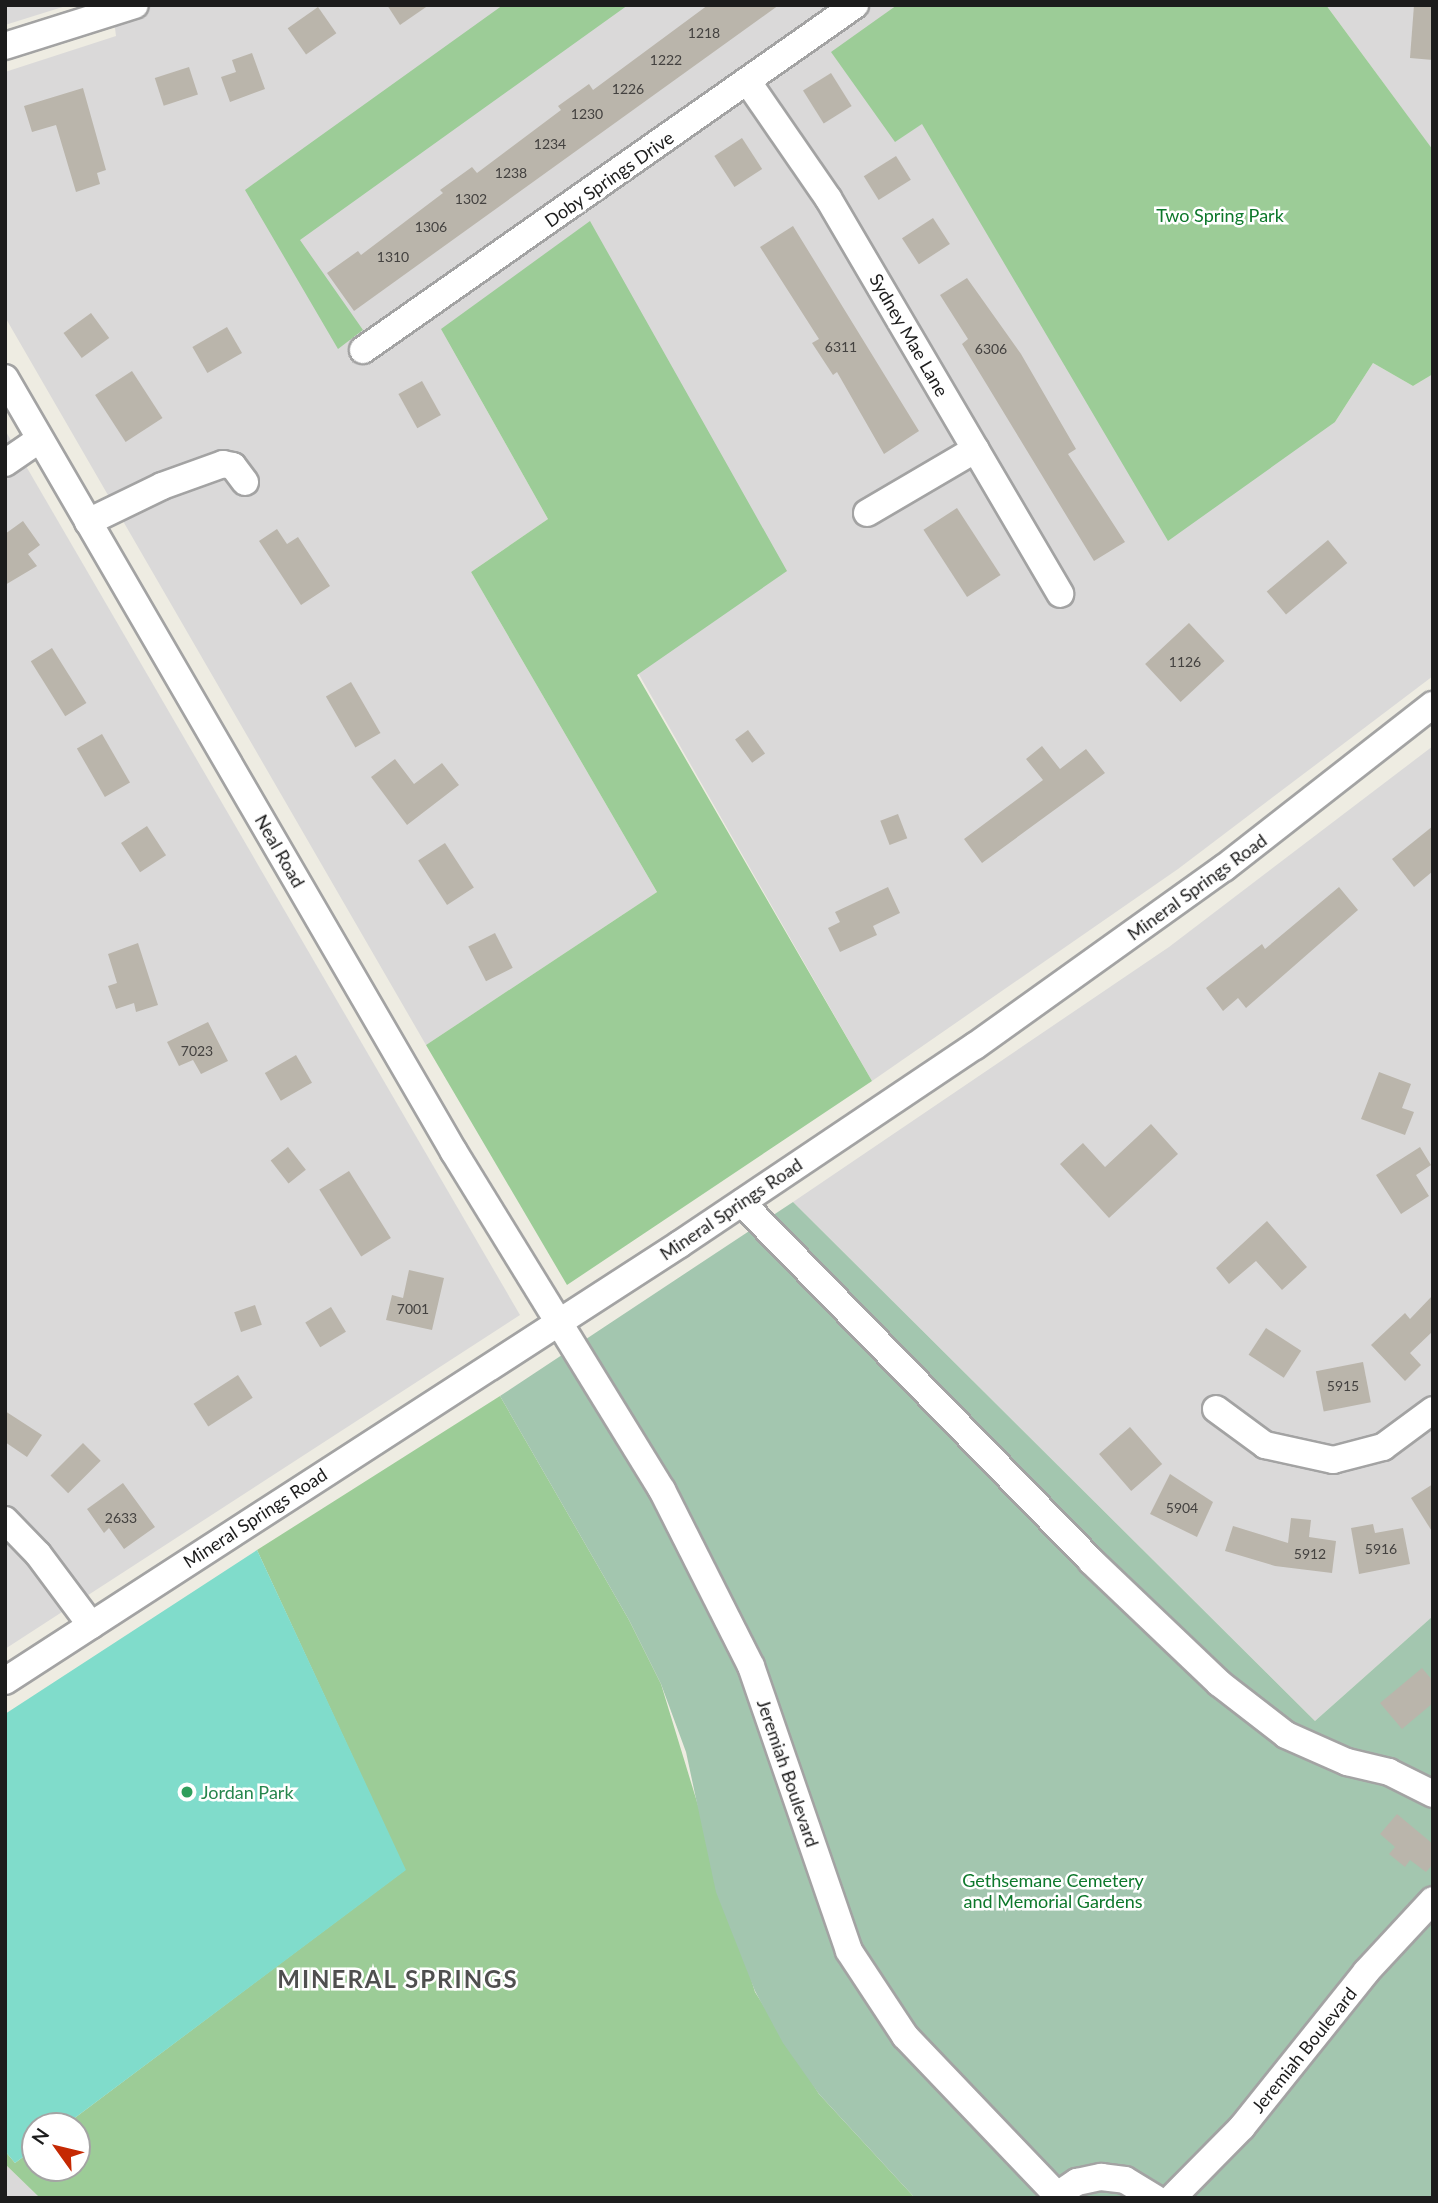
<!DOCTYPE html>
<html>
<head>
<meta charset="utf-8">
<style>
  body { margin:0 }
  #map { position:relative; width:1438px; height:2203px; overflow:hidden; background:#eeece2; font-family:Lato,sans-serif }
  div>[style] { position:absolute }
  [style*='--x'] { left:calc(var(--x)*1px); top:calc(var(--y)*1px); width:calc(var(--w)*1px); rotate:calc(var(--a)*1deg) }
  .residential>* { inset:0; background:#dad9d9 }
  .forest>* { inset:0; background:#9ccc97 }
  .cemetery>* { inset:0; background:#a3c6af }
  .pitch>* { inset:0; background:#80dccb }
  .building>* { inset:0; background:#bab5ab; transform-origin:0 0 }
  .roads { filter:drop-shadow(2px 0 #a3a3a3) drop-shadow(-2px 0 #a3a3a3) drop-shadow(0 2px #a3a3a3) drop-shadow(0 -2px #a3a3a3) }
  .minor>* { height:26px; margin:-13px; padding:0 13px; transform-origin:13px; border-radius:13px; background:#fff }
  .dots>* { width:19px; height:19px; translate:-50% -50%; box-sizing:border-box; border:4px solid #fff; border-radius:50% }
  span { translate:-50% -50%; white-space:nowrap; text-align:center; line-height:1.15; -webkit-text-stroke:5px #fff; paint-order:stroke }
  .number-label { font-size:14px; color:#444240 }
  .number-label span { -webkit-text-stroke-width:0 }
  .street-label { font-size:18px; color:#1c1c1c }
  .park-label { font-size:18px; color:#0d782b }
  .leisure-label { font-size:18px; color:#27864d }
  .left { translate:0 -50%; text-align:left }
  .district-label { font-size:24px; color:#4f4f4f; font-weight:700; letter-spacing:2px }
  .frame { position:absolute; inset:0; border:7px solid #1c1c1c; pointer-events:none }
  .north { position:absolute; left:21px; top:2112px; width:70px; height:70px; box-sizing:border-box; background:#fff; border:2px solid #a4a4a4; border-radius:50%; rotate:304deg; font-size:19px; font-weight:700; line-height:28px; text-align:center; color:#1c1c1c }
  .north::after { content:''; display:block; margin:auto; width:24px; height:32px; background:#c52903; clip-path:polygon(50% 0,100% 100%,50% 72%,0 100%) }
</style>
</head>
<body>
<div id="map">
  <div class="residential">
    <i style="clip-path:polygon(5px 5px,69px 5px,5px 25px)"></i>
    <i style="clip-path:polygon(112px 5px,897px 5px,882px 16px,1335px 422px,1373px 363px,1413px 386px,1433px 374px,1433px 676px,1178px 869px,872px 1081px,441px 329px,548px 519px,471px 572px,657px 892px,426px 1045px,5px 317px,5px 72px,116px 36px)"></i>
    <i style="clip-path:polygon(1326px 5px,1433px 5px,1433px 150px,1432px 149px)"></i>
    <i style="clip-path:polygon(5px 430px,520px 1315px,5px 1649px)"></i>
    <i style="clip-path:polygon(1433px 746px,1433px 1616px,1315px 1721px,793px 1202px,1169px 947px)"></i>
    <i style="clip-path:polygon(5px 2164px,40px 2198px,5px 2198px)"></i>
  </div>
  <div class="forest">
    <i style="clip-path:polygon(503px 5px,628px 5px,300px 240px,363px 330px,338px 349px,245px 190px)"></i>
    <i style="clip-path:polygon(897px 5px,1326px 5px,1433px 150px,1433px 374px,1413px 386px,1373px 363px,1335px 422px,1168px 541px,922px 124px,895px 142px,831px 52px)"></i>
    <i style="clip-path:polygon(590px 221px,787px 571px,637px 675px,872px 1081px,567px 1285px,426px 1045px,657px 892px,471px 572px,548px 519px,441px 329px)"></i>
    <i style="clip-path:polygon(500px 1396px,629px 1620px,661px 1684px,755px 1992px,819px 2094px,915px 2198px,40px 2198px,5px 2164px,5px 2151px,15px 2163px,35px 2148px,35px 2168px,77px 2168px,77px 2126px,64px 2126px,405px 1870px,257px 1550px)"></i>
  </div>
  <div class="cemetery">
    <i style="clip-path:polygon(793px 1202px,1315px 1721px,1433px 1616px,1433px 2198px,915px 2198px,819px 2094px,783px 2043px,755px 1991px,716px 1892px,686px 1752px,661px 1684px,629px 1620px,500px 1396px)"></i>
  </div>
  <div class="pitch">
    <i style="clip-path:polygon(257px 1550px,406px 1870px,64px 2126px,35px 2126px,35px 2148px,15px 2163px,5px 2151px,5px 1714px)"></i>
  </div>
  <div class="building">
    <i style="clip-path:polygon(387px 5px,429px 5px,400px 25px)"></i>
    <i style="clip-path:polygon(708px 5px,779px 5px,354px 311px,327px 273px,358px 251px,361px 255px,443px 193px,440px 190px,472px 167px,477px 173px,561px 110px,558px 106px,589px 84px,593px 90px)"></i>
    <i style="clip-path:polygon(1414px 5px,1433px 5px,1433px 60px,1410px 58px)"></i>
    <i style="left:318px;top:7px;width:32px;height:37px;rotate:55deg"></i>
    <i style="clip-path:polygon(252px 53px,265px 89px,230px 102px,221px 77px,236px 72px,232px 60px)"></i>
    <i style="left:189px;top:67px;width:29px;height:36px;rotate:72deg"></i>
    <i style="left:831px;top:73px;width:39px;height:33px;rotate:58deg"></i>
    <i style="clip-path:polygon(83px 88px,106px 170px,97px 173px,100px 184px,76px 192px,56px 125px,32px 132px,24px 106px)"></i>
    <i style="left:742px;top:138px;width:37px;height:33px;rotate:57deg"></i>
    <i style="left:896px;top:156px;width:28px;height:38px;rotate:58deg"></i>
    <i style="left:933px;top:218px;width:31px;height:37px;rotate:57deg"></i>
    <i style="clip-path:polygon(793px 226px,919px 431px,884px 454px,837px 372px,833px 375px,812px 343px,819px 339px,760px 247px)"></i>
    <i style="clip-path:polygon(967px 278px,1021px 354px,1076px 449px,1068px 454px,1125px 542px,1094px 561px,962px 344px,968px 339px,940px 295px)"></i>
    <i style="left:91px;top:313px;width:31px;height:34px;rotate:54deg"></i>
    <i style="left:227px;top:327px;width:30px;height:40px;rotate:60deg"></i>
    <i style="left:132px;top:371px;width:56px;height:44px;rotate:57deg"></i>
    <i style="left:422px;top:381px;width:39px;height:27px;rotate:61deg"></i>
    <i style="left:957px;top:508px;width:80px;height:40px;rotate:57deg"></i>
    <i style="clip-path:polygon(23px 521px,40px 545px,28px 554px,37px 566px,5px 585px,5px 534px)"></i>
    <i style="clip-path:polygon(277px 529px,287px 544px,298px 537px,330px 586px,301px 605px,259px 541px)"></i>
    <i style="left:1328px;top:540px;width:30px;height:80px;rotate:50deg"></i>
    <i style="left:1189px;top:623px;width:52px;height:60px;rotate:47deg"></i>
    <i style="left:52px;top:648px;width:65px;height:25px;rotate:58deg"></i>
    <i style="left:351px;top:682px;width:59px;height:29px;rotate:60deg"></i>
    <i style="left:748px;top:730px;width:29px;height:16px;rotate:54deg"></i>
    <i style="left:102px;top:734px;width:56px;height:29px;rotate:60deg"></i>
    <i style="clip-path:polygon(1042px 746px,1060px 769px,1086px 749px,1105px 773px,982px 863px,964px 839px,1043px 780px,1026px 759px)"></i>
    <i style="clip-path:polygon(395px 759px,414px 784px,442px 763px,459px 785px,407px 825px,371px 777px)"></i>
    <i style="left:898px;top:814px;width:26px;height:19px;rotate:69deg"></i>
    <i style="left:147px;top:826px;width:35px;height:31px;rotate:57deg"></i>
    <i style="clip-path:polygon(1433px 826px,1433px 871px,1414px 887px,1392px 859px)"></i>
    <i style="left:445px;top:843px;width:53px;height:32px;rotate:57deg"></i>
    <i style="clip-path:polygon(888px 887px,900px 913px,873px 926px,877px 935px,840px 952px,828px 928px,840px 922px,835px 912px)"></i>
    <i style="clip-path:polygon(1339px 887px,1358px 910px,1246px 1008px,1238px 998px,1223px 1011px,1206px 988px,1262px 944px,1265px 949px)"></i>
    <i style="left:495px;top:933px;width:39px;height:30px;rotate:63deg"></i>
    <i style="clip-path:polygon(138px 943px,158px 1005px,136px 1012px,134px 1003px,116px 1009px,108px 986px,117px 983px,108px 954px)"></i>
    <i style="clip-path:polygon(208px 1022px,228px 1061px,201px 1074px,193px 1060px,179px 1066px,167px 1042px)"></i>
    <i style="left:296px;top:1055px;width:32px;height:36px;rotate:60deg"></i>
    <i style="clip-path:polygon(1379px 1072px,1411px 1084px,1402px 1108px,1414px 1112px,1405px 1135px,1361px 1119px)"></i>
    <i style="clip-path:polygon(1151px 1124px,1178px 1154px,1109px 1218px,1060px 1164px,1083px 1143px,1105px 1167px)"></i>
    <i style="left:288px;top:1147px;width:29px;height:22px;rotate:52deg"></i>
    <i style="clip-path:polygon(1420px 1147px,1431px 1165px,1416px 1175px,1429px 1196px,1401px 1214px,1376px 1175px)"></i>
    <i style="left:349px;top:1171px;width:79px;height:35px;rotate:58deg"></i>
    <i style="clip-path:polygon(1267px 1221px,1307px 1267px,1282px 1290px,1256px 1261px,1229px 1284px,1216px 1268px)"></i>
    <i style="clip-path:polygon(409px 1270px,444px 1278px,432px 1330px,386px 1320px,392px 1295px,403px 1298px)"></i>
    <i style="clip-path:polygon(1433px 1295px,1433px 1331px,1410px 1353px,1421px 1365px,1405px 1381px,1371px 1345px,1405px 1313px,1410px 1319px)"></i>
    <i style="left:255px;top:1305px;width:21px;height:22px;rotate:71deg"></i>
    <i style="left:331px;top:1307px;width:29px;height:30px;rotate:59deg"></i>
    <i style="left:1266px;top:1328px;width:42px;height:32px;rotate:33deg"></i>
    <i style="left:1363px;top:1362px;width:41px;height:48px;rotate:79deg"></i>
    <i style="left:238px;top:1375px;width:27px;height:53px;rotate:57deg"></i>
    <i style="clip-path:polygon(5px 1411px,42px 1435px,27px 1457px,5px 1442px)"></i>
    <i style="left:1130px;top:1427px;width:49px;height:41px;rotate:49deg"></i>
    <i style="left:83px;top:1443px;width:25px;height:46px;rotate:45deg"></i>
    <i style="clip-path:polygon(1170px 1474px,1213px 1502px,1197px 1537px,1150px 1514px)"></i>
    <i style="clip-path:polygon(123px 1483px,155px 1527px,124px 1549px,109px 1528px,104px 1533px,87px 1509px)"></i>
    <i style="clip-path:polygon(1433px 1484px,1433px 1533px,1411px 1498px)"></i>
    <i style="clip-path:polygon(1291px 1518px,1311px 1520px,1309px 1537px,1336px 1541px,1332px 1573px,1275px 1566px,1225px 1551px,1233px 1526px,1288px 1543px)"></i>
    <i style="clip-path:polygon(1373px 1524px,1375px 1533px,1403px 1528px,1410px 1564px,1359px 1574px,1351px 1528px)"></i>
    <i style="clip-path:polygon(1422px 1668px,1433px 1681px,1433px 1703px,1402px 1729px,1380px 1703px)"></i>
    <i style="clip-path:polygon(1397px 1814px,1433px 1844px,1433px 1864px,1426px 1872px,1410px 1860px,1405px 1867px,1389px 1854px,1395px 1847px,1380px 1834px)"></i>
  </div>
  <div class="roads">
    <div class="minor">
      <i style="--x:5;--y:46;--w:136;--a:-17.5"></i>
      <i style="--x:748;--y:82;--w:141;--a:55.4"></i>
      <i style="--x:828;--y:198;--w:459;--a:59.6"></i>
      <i style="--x:363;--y:350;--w:601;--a:-35.04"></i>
      <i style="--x:5;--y:378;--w:895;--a:59.88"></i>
      <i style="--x:454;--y:1152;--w:397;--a:58.4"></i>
      <i style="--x:662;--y:1490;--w:197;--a:63.2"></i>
      <i style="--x:751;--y:1666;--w:301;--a:71"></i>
      <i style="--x:849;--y:1951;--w:102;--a:56.6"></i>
      <i style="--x:905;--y:2036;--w:219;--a:46.3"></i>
      <i style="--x:5;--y:463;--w:42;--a:-34.4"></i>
      <i style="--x:867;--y:513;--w:126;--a:-30.4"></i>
      <i style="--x:88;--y:522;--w:82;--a:-25.9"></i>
      <i style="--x:162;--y:486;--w:65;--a:-19.8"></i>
      <i style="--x:223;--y:464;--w:10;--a:11"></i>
      <i style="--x:233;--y:466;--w:20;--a:53"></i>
      <i style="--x:742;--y:1203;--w:500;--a:45.7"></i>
      <i style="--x:1091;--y:1561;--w:177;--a:43.6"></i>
      <i style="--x:1219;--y:1683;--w:85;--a:37.8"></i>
      <i style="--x:1286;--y:1735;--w:67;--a:23.9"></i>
      <i style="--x:1347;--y:1762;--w:43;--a:13.4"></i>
      <i style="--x:1389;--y:1772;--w:49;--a:26.6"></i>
      <i style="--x:1216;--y:1409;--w:61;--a:36.3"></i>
      <i style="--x:1265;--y:1445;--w:70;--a:12.4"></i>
      <i style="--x:1333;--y:1460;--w:52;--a:-14.6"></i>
      <i style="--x:1383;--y:1447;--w:62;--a:-36.5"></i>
      <i style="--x:5;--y:1520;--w:47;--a:45.9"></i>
      <i style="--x:38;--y:1554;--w:89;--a:53.3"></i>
      <i style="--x:5;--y:1681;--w:804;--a:-32.92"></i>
      <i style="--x:680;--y:1244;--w:355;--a:-33.9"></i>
      <i style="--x:975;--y:1046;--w:306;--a:-35.6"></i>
      <i style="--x:1224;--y:868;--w:265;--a:-38"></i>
      <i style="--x:1053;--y:2198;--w:29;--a:-34"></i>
      <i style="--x:1077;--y:2182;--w:25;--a:-12"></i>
      <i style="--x:1101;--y:2177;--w:24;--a:7"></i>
      <i style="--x:1125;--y:2180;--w:35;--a:31"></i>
      <i style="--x:1172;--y:2198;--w:100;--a:-45.4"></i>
      <i style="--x:1242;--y:2127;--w:198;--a:-51.3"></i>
      <i style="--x:1366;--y:1972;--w:98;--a:-47.1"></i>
    </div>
  </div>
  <div class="dots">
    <i style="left:187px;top:1792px;background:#2e9e5b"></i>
  </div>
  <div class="number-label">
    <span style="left:704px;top:33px">1218</span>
    <span style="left:666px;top:60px">1222</span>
    <span style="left:628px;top:89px">1226</span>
    <span style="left:587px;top:114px">1230</span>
    <span style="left:550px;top:144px">1234</span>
    <span style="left:511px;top:173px">1238</span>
    <span style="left:471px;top:199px">1302</span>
    <span style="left:431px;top:227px">1306</span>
    <span style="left:393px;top:257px">1310</span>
    <span style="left:841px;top:347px">6311</span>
    <span style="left:991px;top:349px">6306</span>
    <span style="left:1185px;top:662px">1126</span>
    <span style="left:197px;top:1051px">7023</span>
    <span style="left:413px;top:1309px">7001</span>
    <span style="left:1343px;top:1386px">5915</span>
    <span style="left:1182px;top:1508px">5904</span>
    <span style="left:121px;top:1518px">2633</span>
    <span style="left:1381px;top:1549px">5916</span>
    <span style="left:1310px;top:1554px">5912</span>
  </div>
  <div class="street-label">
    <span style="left:609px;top:179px;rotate:-35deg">Doby Springs Drive</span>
    <span style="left:909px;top:335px;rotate:60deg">Sydney Mae Lane</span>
    <span style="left:280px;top:851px;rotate:60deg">Neal Road</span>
    <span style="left:1197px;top:887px;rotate:-36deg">Mineral Springs Road</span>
    <span style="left:731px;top:1209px;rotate:-34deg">Mineral Springs Road</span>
    <span style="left:255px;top:1518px;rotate:-33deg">Mineral Springs Road</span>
    <span style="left:788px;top:1773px;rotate:71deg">Jeremiah Boulevard</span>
    <span style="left:1304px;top:2050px;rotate:-51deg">Jeremiah Boulevard</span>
  </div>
  <div class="park-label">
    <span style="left:1220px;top:215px">Two Spring Park</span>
    <span style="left:1053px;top:1891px">Gethsemane Cemetery<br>and Memorial Gardens</span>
  </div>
  <div class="leisure-label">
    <span class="left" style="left:201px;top:1792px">Jordan Park</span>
  </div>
  <div class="district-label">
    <span style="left:398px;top:1979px">MINERAL SPRINGS</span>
  </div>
  <div class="frame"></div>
  <div class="north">N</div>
</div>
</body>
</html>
